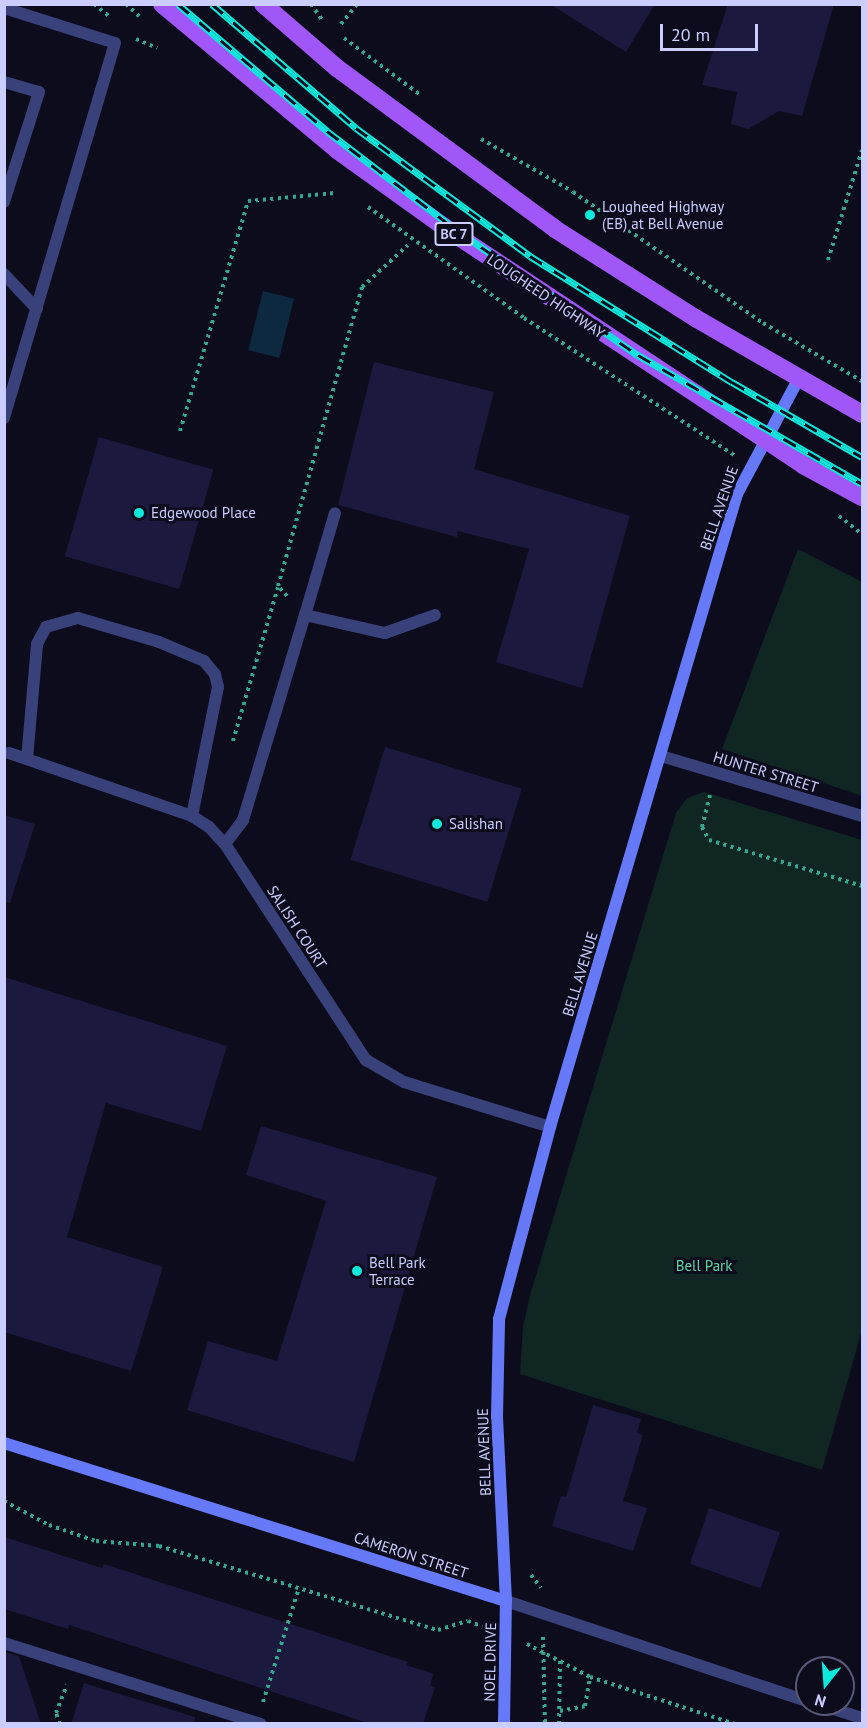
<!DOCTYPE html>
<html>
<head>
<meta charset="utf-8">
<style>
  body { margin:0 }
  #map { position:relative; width:867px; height:1728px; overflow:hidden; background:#0c0c1d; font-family:"PT Sans",sans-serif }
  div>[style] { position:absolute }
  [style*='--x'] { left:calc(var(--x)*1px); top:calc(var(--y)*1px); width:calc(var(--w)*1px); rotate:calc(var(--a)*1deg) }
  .green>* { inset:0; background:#102622 }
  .water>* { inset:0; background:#0d2940; transform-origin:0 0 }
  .building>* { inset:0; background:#1b193d; transform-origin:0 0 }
  .path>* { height:4px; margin-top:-2px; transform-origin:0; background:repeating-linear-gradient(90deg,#32a98e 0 3px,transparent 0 7.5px) }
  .lane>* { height:12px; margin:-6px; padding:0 6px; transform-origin:6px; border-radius:6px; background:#39417a }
  .street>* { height:12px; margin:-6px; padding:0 6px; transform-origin:6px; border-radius:6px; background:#39417a }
  .secondary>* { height:12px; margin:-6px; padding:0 6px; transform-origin:6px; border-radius:6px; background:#667af9 }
  .primary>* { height:18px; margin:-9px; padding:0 9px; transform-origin:9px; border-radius:9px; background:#a156f8 }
  .rail>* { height:7px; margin-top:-3.5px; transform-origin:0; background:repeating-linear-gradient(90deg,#0c0c1d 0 14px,#0ae9db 0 28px); box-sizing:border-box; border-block:2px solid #0ae9db }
  .dots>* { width:16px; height:16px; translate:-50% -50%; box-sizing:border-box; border:3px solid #0c0c1d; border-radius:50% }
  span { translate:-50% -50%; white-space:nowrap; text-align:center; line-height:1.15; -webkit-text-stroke:6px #0c0c1d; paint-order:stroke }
  .shield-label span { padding:2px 4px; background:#0c0c1d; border:2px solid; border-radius:4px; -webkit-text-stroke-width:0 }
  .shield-label { font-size:14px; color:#cacdfd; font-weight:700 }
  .poi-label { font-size:15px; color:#cacdfd }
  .left { translate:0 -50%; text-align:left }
  .street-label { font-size:15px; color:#cacdfd }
  .park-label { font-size:15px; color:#5bd9a4 }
  .frame { position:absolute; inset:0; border:6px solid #cacdfd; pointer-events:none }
  .north { position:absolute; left:795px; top:1656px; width:60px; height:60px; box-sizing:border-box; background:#0c0c1d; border:2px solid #585977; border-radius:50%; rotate:197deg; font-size:16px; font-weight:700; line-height:24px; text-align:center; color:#cacdfd }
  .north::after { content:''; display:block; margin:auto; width:21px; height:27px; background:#0ae9db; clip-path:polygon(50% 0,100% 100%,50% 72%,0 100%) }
  .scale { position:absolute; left:660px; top:24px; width:98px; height:27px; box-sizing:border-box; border:3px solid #cacdfd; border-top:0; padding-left:8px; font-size:18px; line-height:21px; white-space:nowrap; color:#cacdfd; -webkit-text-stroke:4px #0c0c1d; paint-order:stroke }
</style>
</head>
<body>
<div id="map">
  <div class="green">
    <i style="clip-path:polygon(798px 549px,862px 582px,862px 796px,722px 749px)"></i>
    <i style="clip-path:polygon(704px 792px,862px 840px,862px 1330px,822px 1470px,520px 1374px,523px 1327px,530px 1295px,676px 813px,687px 798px)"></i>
  </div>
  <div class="water">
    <i style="left:263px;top:291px;width:32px;height:61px;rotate:14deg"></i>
  </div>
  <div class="building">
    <i style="clip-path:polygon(550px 4px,655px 4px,626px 52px)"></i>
    <i style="clip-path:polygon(728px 4px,834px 4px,802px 116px,779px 111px,748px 129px,731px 124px,737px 92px,702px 85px)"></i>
    <i style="clip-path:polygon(374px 362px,494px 392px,474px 469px,630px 516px,582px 688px,496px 662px,529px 549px,458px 531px,457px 537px,338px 505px)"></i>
    <i style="left:99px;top:437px;width:119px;height:124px;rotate:16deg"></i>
    <i style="left:385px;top:747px;width:143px;height:118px;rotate:17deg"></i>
    <i style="clip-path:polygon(4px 815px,35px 824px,10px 903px,4px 902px)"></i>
    <i style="clip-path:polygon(4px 977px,227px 1046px,201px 1131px,106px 1103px,67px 1237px,163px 1267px,131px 1371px,4px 1332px)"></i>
    <i style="clip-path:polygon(261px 1126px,437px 1177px,354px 1462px,187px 1410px,208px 1341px,277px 1361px,326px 1201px,246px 1175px)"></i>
    <i style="clip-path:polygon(593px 1405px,641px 1419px,637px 1433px,643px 1435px,623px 1501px,647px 1508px,633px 1551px,552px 1526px,561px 1496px,566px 1497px)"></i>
    <i style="left:709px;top:1508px;width:75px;height:59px;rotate:19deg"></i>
    <i style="clip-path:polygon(4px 1537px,102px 1568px,104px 1564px,408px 1662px,407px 1665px,433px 1674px,430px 1686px,435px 1687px,423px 1724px,371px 1724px,69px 1625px,68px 1629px,4px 1609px)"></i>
    <i style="clip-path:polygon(4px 1652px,19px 1656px,41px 1724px,4px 1724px)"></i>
    <i style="clip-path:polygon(84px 1683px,195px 1717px,194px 1724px,71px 1724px)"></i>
  </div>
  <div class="path">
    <i style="--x:94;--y:4;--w:21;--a:39"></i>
    <i style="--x:126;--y:4;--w:18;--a:43"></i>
    <i style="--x:311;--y:4;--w:19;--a:55"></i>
    <i style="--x:341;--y:24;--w:26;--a:-51"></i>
    <i style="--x:344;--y:38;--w:94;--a:36.7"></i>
    <i style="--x:136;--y:39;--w:23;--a:23"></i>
    <i style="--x:481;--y:139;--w:106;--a:29.9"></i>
    <i style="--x:573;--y:192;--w:231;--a:34.6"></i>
    <i style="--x:763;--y:323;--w:115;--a:30.4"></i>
    <i style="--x:368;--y:207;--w:191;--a:35.4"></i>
    <i style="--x:524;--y:318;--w:251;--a:33.1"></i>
    <i style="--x:828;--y:260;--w:115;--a:-72.8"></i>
    <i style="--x:180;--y:431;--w:240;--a:-73.5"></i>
    <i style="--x:248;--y:201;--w:87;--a:-5.3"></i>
    <i style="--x:839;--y:516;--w:29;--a:38"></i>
    <i style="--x:287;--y:596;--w:13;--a:-132"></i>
    <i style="--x:278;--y:586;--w:311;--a:-74.3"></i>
    <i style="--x:362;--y:287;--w:62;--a:-42.4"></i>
    <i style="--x:233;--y:741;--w:160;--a:-73.7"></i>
    <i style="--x:710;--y:795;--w:33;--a:104"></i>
    <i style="--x:702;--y:827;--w:15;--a:62"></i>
    <i style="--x:709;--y:840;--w:160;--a:16.7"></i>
    <i style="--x:4;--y:1501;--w:51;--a:28.1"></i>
    <i style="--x:49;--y:1525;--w:50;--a:18.8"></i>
    <i style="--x:96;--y:1541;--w:63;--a:4.5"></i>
    <i style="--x:159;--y:1546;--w:291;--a:16.8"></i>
    <i style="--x:438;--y:1630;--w:31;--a:-17"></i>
    <i style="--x:468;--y:1621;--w:17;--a:21"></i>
    <i style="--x:531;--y:1575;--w:16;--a:52"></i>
    <i style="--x:543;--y:1637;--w:87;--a:88.7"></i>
    <i style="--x:527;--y:1644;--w:71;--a:27.6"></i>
    <i style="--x:590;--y:1677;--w:152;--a:18"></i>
    <i style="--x:263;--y:1702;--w:120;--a:-72.5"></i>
    <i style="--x:560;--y:1711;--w:25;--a:-11"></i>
    <i style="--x:585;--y:1706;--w:29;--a:-80"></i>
    <i style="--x:60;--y:1724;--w:12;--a:-110"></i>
    <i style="--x:56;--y:1713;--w:30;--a:-69"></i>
    <i style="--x:559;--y:1724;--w:64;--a:-89.1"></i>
  </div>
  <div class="lane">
    <i style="--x:4;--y:8;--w:116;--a:17.5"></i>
    <i style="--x:115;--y:43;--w:391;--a:106.5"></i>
    <i style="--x:4;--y:82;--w:36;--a:16"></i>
    <i style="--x:39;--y:92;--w:115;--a:107.7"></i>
    <i style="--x:4;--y:274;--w:48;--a:46.7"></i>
    <i style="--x:305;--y:615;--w:106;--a:-73.6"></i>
    <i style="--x:27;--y:759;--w:115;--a:-85"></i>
    <i style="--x:37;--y:644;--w:19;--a:-62"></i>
    <i style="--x:46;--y:627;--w:33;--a:-16"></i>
    <i style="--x:78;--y:618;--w:84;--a:16.5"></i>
    <i style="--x:159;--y:642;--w:49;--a:22.9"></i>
    <i style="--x:204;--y:661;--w:17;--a:50"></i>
    <i style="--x:215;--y:674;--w:13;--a:77"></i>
    <i style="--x:218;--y:687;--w:132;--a:101.4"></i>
    <i style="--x:225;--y:844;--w:30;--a:-53"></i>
    <i style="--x:243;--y:820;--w:214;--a:-73.2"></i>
    <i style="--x:305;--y:615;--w:82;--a:12.7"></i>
    <i style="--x:385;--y:633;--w:53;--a:-19.8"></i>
    <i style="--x:4;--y:1643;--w:269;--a:17.5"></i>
  </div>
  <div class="street">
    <i style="--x:9;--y:753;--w:194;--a:19"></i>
    <i style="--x:192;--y:816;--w:20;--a:33"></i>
    <i style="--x:209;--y:827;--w:23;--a:47"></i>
    <i style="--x:225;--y:844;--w:258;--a:56.9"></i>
    <i style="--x:366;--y:1060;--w:44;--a:30.1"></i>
    <i style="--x:404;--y:1082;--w:153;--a:17.1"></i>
    <i style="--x:661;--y:756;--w:210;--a:16.6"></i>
    <i style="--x:506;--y:1601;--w:317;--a:18.4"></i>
    <i style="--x:818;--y:1704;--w:46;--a:17.7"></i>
  </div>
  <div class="secondary">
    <i style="--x:4;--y:1443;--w:526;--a:17.47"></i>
    <i style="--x:504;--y:1724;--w:123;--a:-89.1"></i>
    <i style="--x:506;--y:1601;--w:184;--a:-92.8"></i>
    <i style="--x:497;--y:1417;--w:98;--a:-88.8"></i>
    <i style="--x:499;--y:1319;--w:199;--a:-75.1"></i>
    <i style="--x:550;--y:1127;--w:660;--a:-73.54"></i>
    <i style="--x:737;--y:494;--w:132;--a:-61.9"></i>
  </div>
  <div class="primary">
    <i style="--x:162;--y:4;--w:228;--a:39.8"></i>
    <i style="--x:337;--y:150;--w:132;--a:35.7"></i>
    <i style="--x:444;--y:227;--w:431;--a:33.5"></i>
    <i style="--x:803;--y:465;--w:67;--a:28.5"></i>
    <i style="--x:263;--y:4;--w:98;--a:40.9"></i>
    <i style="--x:337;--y:68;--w:271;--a:36.4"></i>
    <i style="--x:555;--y:229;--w:168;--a:32.4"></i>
    <i style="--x:697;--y:319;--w:190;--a:29.9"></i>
  </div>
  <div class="rail">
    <i style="--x:178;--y:4;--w:196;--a:40.4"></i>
    <i style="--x:327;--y:131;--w:165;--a:37.4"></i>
    <i style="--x:458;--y:231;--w:219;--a:34.6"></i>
    <i style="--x:638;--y:355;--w:258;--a:29.9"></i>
    <i style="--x:212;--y:4;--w:190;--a:40.7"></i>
    <i style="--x:356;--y:128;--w:216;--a:36.3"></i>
    <i style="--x:530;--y:256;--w:238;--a:32"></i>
    <i style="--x:732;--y:382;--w:150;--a:30"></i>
  </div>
  <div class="dots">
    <i style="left:590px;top:215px;background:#0ae9db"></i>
    <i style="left:139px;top:513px;background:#0ae9db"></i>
    <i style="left:437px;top:824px;background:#0ae9db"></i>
    <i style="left:357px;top:1271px;background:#0ae9db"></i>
  </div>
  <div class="shield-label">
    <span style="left:454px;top:234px">BC 7</span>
  </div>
  <div class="poi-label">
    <span class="left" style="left:602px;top:215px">Lougheed Highway<br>(EB) at Bell Avenue</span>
    <span class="left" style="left:151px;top:513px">Edgewood Place</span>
    <span class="left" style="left:449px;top:824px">Salishan</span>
    <span class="left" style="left:369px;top:1271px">Bell Park<br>Terrace</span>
  </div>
  <div class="street-label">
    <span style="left:546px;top:296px;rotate:34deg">LOUGHEED HIGHWAY</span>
    <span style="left:719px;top:508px;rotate:-71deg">BELL AVENUE</span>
    <span style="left:766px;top:772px;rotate:17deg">HUNTER STREET</span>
    <span style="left:297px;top:927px;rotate:57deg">SALISH COURT</span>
    <span style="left:580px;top:974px;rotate:-73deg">BELL AVENUE</span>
    <span style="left:484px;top:1452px;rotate:-92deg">BELL AVENUE</span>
    <span style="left:411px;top:1555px;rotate:18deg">CAMERON STREET</span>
    <span style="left:490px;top:1662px;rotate:-89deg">NOEL DRIVE</span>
  </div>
  <div class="park-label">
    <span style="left:704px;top:1266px">Bell Park</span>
  </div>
  <div class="frame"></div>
  <div class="north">N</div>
  <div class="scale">20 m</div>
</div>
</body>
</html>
